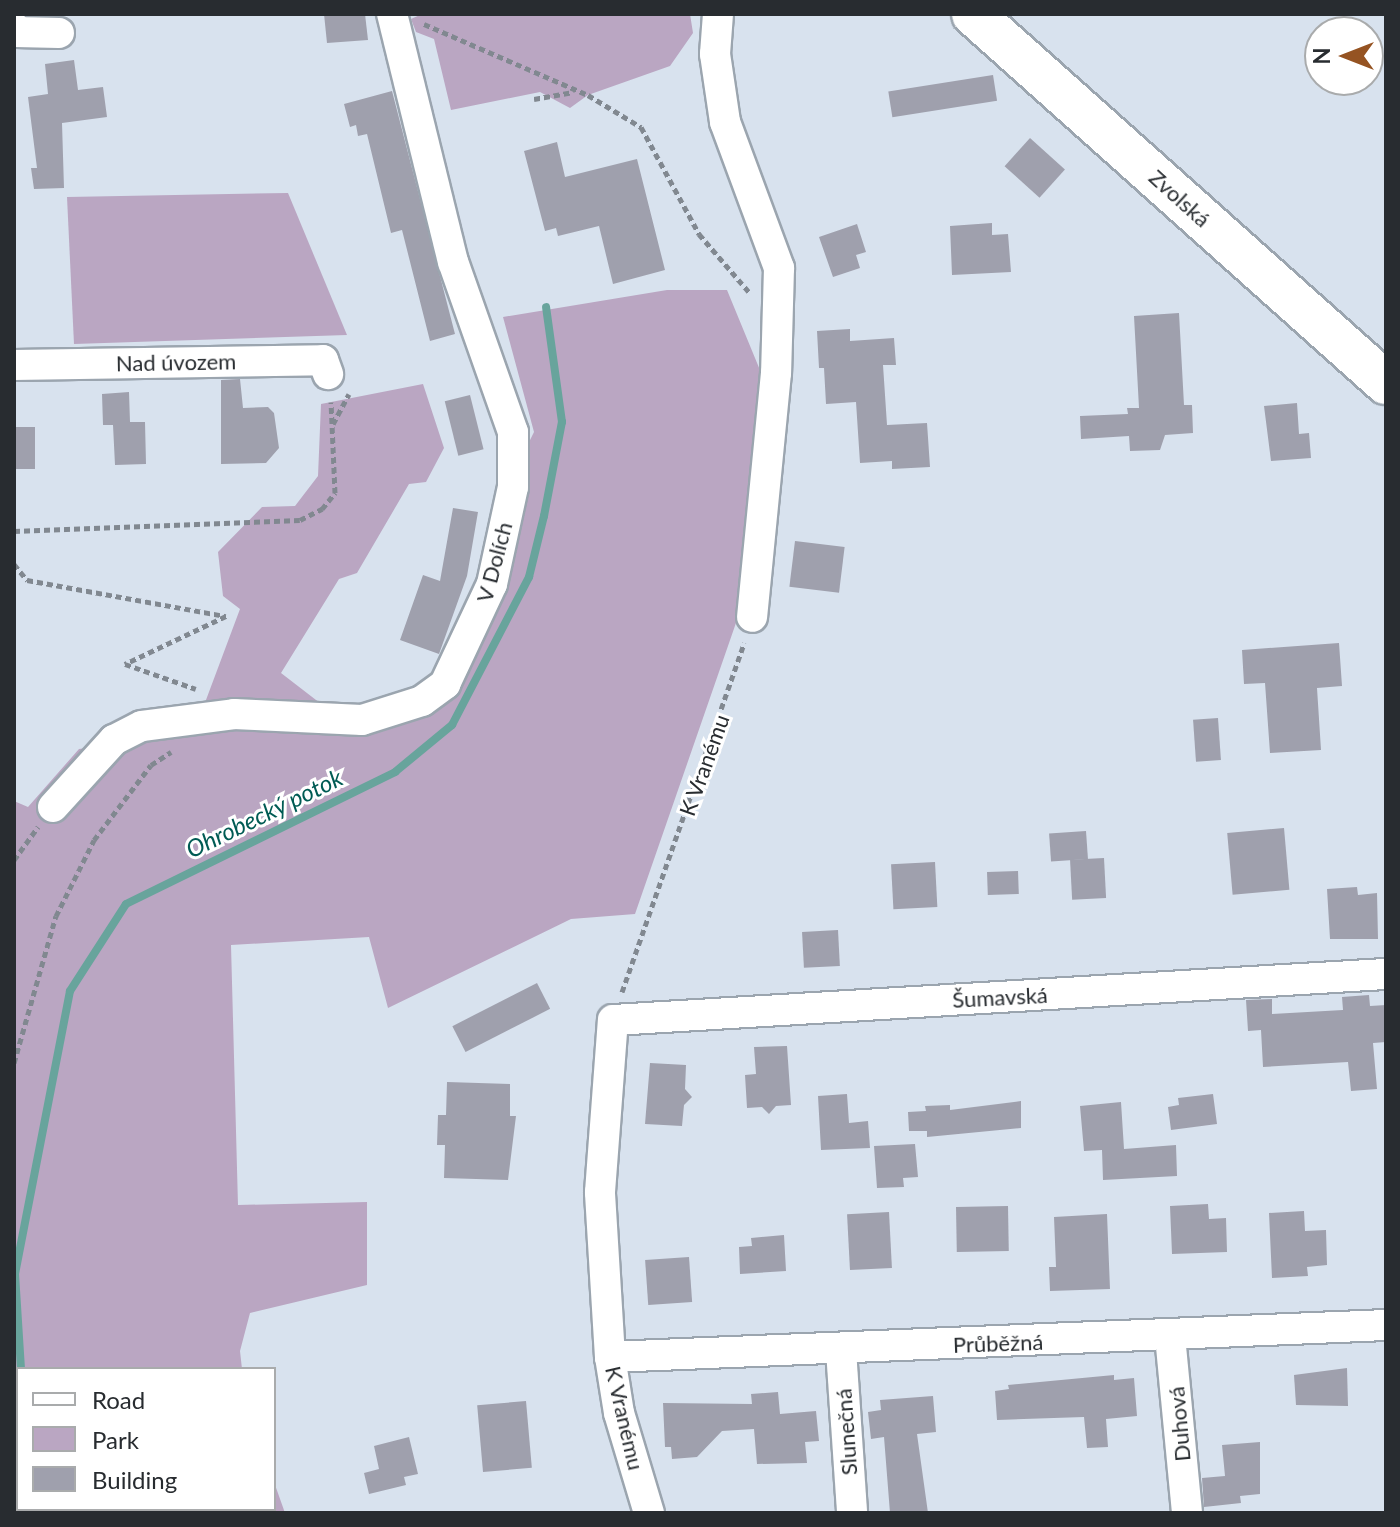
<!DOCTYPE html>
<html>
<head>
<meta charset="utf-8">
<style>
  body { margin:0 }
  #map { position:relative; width:1400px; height:1527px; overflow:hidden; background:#d8e2ee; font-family:Lato,sans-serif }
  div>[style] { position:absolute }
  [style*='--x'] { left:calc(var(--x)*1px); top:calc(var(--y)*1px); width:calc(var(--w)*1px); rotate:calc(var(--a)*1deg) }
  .green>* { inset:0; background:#baa6c2 }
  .stream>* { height:8px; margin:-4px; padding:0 4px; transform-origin:4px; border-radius:4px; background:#68a49c }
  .building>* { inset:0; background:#9fa0ad; transform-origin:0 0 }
  .path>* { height:5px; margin-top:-2.5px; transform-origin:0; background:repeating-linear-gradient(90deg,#818890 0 6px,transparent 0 10px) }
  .roads { filter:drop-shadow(2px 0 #9ba5af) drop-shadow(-2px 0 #9ba5af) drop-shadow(0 2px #9ba5af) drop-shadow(0 -2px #9ba5af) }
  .street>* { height:30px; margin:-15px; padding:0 15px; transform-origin:15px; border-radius:15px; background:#fff }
  .secondary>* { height:42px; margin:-21px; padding:0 21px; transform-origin:21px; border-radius:21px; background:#fff }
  span { translate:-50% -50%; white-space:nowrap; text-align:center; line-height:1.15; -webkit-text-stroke:6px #fff; paint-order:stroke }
  .street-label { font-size:22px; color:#282c30 }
  .water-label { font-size:24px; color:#005b54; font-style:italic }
  .frame { position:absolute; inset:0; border:16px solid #282c30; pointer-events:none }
  .legend { position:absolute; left:16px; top:1367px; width:260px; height:144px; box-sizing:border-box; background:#fff; border:2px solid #a9abac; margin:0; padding:10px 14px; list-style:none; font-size:24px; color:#282c30 }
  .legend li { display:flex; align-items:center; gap:16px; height:40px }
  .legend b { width:40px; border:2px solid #a9abac }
  .north { position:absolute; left:1304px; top:16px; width:80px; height:80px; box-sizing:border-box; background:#fff; border:2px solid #a9abac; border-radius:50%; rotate:270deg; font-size:22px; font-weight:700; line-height:32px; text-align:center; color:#282c30 }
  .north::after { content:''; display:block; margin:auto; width:28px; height:36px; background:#955322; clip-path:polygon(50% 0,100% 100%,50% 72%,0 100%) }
</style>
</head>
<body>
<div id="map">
  <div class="green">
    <i style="clip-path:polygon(422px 14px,690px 14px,693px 33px,670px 66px,588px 95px,570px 108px,540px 92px,451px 110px,434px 39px,416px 32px,411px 19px)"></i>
    <i style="clip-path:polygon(288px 193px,347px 335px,74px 344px,67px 197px)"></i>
    <i style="clip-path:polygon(667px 290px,727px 290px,762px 375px,737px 620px,635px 914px,571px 919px,388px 1008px,369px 937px,231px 945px,238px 1205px,367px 1202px,367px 1285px,250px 1313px,240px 1351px,242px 1369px,18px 1369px,18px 1509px,274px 1509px,274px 1482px,285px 1513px,14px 1513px,14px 801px,28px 807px,79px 749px,151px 740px,197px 724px,240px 609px,223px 596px,218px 552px,262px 507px,295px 506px,318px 476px,321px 404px,423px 384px,444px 448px,426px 482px,409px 484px,357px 573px,339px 579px,281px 673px,329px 710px,420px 690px,452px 653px,478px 594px,502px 497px,534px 432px,503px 317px)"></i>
  </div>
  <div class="stream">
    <i style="--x:21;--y:1369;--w:95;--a:-93.6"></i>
    <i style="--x:15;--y:1274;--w:288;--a:-79"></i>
    <i style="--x:70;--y:991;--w:103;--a:-57.2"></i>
    <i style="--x:126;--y:904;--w:300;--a:-26.1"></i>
    <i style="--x:395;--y:772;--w:74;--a:-39.5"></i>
    <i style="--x:452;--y:725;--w:167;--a:-62.5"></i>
    <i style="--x:529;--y:577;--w:63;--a:-76.2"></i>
    <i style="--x:544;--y:516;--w:96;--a:-79.2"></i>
    <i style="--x:562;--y:422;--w:116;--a:-97.9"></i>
    <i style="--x:32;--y:1509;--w:4;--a:90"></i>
  </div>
  <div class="building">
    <i style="clip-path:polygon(324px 14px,365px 14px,368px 40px,327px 43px)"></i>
    <i style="clip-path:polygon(74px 60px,78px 90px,103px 87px,107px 117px,62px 123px,64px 188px,34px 189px,31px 168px,37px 168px,28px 97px,48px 94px,45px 64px)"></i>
    <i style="left:993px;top:75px;width:26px;height:106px;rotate:81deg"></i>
    <i style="clip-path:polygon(392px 91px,455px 334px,430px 341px,402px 230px,391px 233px,367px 134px,358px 136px,356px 125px,350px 127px,344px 104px)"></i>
    <i style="left:1030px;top:138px;width:47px;height:38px;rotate:42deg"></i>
    <i style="clip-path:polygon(557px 142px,565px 177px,637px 159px,665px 270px,613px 284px,599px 226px,558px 236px,556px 228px,545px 231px,524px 151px)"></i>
    <i style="clip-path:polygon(992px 223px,992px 235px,1008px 234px,1011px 272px,952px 275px,950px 226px)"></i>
    <i style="clip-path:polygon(857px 224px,866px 252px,856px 255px,860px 268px,833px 277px,819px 237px)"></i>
    <i style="clip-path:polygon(1179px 313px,1184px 405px,1192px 405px,1193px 433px,1165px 435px,1160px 450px,1130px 451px,1129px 436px,1081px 439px,1080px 416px,1128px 414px,1127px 408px,1139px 408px,1134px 316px)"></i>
    <i style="clip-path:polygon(850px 329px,850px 341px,894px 338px,896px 365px,883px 365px,887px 425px,927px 423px,930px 467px,892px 469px,892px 461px,860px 463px,856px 402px,826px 404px,824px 368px,819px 368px,817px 331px)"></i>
    <i style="clip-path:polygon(240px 379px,243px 408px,268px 407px,274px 413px,279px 448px,266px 463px,221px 464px,221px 380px)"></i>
    <i style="clip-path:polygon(129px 392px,130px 422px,145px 422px,146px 464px,115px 465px,113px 425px,103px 425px,102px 394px)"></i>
    <i style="left:470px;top:395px;width:56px;height:26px;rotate:76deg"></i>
    <i style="clip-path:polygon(1297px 403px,1299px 434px,1309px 433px,1311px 458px,1271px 461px,1264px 406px)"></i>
    <i style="left:14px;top:427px;width:21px;height:42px"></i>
    <i style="clip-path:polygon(453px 508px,478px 512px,467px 576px,439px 654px,400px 640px,423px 575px,440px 581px)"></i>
    <i style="left:795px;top:541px;width:50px;height:46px;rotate:7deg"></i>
    <i style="clip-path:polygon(1339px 643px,1342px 686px,1317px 688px,1321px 750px,1270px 753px,1265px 683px,1244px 684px,1242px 650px)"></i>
    <i style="left:1218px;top:718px;width:42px;height:25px;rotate:86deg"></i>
    <i style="left:1284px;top:828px;width:62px;height:57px;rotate:85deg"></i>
    <i style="left:1086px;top:831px;width:28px;height:37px;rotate:86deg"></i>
    <i style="left:1104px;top:858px;width:40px;height:34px;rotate:87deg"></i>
    <i style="left:935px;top:862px;width:45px;height:44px;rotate:87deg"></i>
    <i style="left:1018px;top:871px;width:23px;height:31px;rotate:88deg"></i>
    <i style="clip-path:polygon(1357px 887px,1358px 895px,1377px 893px,1378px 939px,1330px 939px,1327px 889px)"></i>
    <i style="left:838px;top:930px;width:36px;height:36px;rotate:87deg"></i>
    <i style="left:537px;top:983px;width:29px;height:95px;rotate:63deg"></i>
    <i style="clip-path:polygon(1369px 995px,1370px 1006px,1386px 1005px,1386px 1042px,1373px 1043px,1377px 1089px,1351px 1091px,1348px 1062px,1263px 1067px,1261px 1030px,1248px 1031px,1246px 1000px,1272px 999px,1272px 1014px,1343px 1010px,1342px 997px)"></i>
    <i style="clip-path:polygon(787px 1046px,791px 1105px,776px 1106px,769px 1114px,762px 1107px,747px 1108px,745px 1075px,756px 1074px,754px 1047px)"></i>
    <i style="clip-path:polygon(650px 1063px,686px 1065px,685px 1089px,692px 1097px,684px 1105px,682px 1126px,645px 1124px)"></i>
    <i style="clip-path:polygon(447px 1082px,510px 1084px,510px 1116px,516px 1116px,508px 1180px,444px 1178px,445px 1145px,437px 1145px,438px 1115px,446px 1115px)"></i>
    <i style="clip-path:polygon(847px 1094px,849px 1123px,868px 1121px,870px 1148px,821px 1150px,818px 1096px)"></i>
    <i style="clip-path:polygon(1213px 1094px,1217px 1124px,1171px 1130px,1168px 1107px,1179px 1105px,1178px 1098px)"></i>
    <i style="clip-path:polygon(1021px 1101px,1021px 1128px,927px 1137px,927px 1131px,909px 1131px,908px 1112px,926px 1111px,925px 1106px,950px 1105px,950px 1110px)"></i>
    <i style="clip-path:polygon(1121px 1102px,1124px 1149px,1176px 1145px,1177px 1176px,1103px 1180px,1102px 1150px,1084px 1151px,1080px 1106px)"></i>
    <i style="clip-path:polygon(915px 1144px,918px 1177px,903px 1178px,904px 1187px,877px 1188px,874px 1146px)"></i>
    <i style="clip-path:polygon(1208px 1204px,1209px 1219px,1226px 1218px,1227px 1252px,1172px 1254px,1170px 1206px)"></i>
    <i style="left:1008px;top:1206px;width:45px;height:52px;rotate:89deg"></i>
    <i style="clip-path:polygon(1304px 1211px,1305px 1231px,1326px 1230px,1327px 1265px,1307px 1267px,1308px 1276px,1272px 1278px,1269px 1213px)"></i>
    <i style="left:889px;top:1212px;width:56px;height:42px;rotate:87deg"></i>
    <i style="clip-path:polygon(1107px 1214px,1110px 1289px,1050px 1291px,1049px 1267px,1056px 1267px,1054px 1217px)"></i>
    <i style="clip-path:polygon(784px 1235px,786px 1271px,740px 1274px,739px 1247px,752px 1246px,751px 1238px)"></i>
    <i style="left:689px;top:1257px;width:45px;height:44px;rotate:86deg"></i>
    <i style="clip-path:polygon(1347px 1368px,1348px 1406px,1296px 1405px,1294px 1375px)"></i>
    <i style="clip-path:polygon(1114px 1375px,1114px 1380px,1134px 1378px,1137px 1416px,1106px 1419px,1108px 1447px,1087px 1448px,1084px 1417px,997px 1420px,995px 1391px,1009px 1389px,1008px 1385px)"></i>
    <i style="clip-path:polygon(778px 1392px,780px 1414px,816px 1411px,819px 1441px,805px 1442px,807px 1463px,757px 1464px,754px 1429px,722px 1431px,697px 1457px,672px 1459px,671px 1447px,665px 1447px,663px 1403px,752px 1404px,751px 1394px)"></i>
    <i style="clip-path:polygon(933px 1396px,936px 1432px,917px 1434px,928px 1513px,890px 1513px,884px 1437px,871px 1439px,868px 1412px,881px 1410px,880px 1400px)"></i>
    <i style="left:526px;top:1401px;width:67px;height:49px;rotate:85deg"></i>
    <i style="clip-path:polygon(409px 1437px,418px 1474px,404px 1477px,406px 1485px,369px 1494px,364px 1473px,379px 1469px,374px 1446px)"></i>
    <i style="clip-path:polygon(1260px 1442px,1260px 1494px,1240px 1496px,1241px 1503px,1204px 1507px,1202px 1478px,1225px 1476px,1222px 1445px)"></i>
  </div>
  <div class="path">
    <i style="--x:424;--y:24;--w:179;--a:23.4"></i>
    <i style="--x:588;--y:95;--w:62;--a:31.1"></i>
    <i style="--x:641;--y:127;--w:122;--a:61.5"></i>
    <i style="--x:699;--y:234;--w:78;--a:49.2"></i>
    <i style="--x:534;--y:99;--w:40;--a:-10"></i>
    <i style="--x:333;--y:424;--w:34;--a:-62"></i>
    <i style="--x:14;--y:531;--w:286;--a:-2.2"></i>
    <i style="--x:300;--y:520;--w:25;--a:-27"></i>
    <i style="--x:322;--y:509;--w:21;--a:-51"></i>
    <i style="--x:335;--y:493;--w:91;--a:-92.5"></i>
    <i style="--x:14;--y:564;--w:21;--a:51"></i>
    <i style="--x:27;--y:580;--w:202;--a:10.3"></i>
    <i style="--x:226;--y:616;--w:112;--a:154.6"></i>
    <i style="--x:125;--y:664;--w:75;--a:19.4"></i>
    <i style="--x:14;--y:860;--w:41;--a:-54"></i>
    <i style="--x:622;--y:992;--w:370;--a:-70.7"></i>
    <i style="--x:14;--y:1063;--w:153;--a:-74.1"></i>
    <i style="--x:56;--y:916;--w:85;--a:-63.4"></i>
    <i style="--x:94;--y:840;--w:94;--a:-52.8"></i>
    <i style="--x:151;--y:765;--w:24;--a:-33"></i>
  </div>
  <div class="roads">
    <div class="street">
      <i style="--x:718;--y:14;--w:40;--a:94.3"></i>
      <i style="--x:715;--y:54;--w:69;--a:81.6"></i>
      <i style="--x:725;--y:122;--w:156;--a:69.7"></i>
      <i style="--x:779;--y:268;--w:105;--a:91.6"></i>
      <i style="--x:776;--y:373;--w:245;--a:95.6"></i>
      <i style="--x:14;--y:27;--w:5;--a:68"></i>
      <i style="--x:16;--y:32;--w:43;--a:1.3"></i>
      <i style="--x:14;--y:365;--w:309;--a:-0.9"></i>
      <i style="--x:323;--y:360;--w:15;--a:70"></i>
      <i style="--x:53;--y:807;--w:91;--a:-47.7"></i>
      <i style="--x:114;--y:740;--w:31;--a:-27"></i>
      <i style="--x:142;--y:726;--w:93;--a:-7.4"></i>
      <i style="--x:234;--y:714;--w:128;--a:2.7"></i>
      <i style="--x:362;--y:720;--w:63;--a:-17.6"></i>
      <i style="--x:422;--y:701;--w:29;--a:-36"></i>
      <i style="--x:445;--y:684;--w:110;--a:-64.8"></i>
      <i style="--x:492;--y:584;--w:99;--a:-77.8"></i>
      <i style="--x:513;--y:487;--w:55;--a:-90"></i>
      <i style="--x:513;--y:432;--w:180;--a:-109.4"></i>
      <i style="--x:453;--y:262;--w:255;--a:-103.8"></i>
      <i style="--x:1170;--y:1336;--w:178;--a:84.5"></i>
      <i style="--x:841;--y:1350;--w:163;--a:86.1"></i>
      <i style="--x:610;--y:1357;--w:777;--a:-2.36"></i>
      <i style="--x:649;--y:1513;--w:104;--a:-106.7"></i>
      <i style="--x:619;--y:1413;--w:57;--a:-99.1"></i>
      <i style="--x:610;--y:1357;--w:165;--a:-93.5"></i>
      <i style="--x:600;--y:1192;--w:172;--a:-85.7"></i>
      <i style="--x:613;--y:1020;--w:774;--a:-3.41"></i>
    </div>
    <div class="secondary">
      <i style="--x:973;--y:14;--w:554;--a:41.78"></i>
    </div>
  </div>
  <div class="street-label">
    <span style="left:1180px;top:198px;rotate:42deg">Zvolská</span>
    <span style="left:176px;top:362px;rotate:-1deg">Nad úvozem</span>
    <span style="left:494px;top:562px;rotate:-75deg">V Dolích</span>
    <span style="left:704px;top:765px;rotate:-70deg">K Vranému</span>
    <span style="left:1000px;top:997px;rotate:-3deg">Šumavská</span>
    <span style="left:998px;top:1343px;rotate:-2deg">Průběžná</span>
    <span style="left:625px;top:1418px;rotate:77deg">K Vranému</span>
    <span style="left:1179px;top:1424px;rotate:-95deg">Duhová</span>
    <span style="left:846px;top:1432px;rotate:-94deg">Slunečná</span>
  </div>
  <div class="water-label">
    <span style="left:264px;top:813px;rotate:-26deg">Ohrobecký potok</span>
  </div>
  <div class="frame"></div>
  <ul class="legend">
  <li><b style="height:10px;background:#fff"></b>Road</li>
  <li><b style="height:22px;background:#baa6c2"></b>Park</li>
  <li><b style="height:22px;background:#9fa0ad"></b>Building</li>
  </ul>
  <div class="north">N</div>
</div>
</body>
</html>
